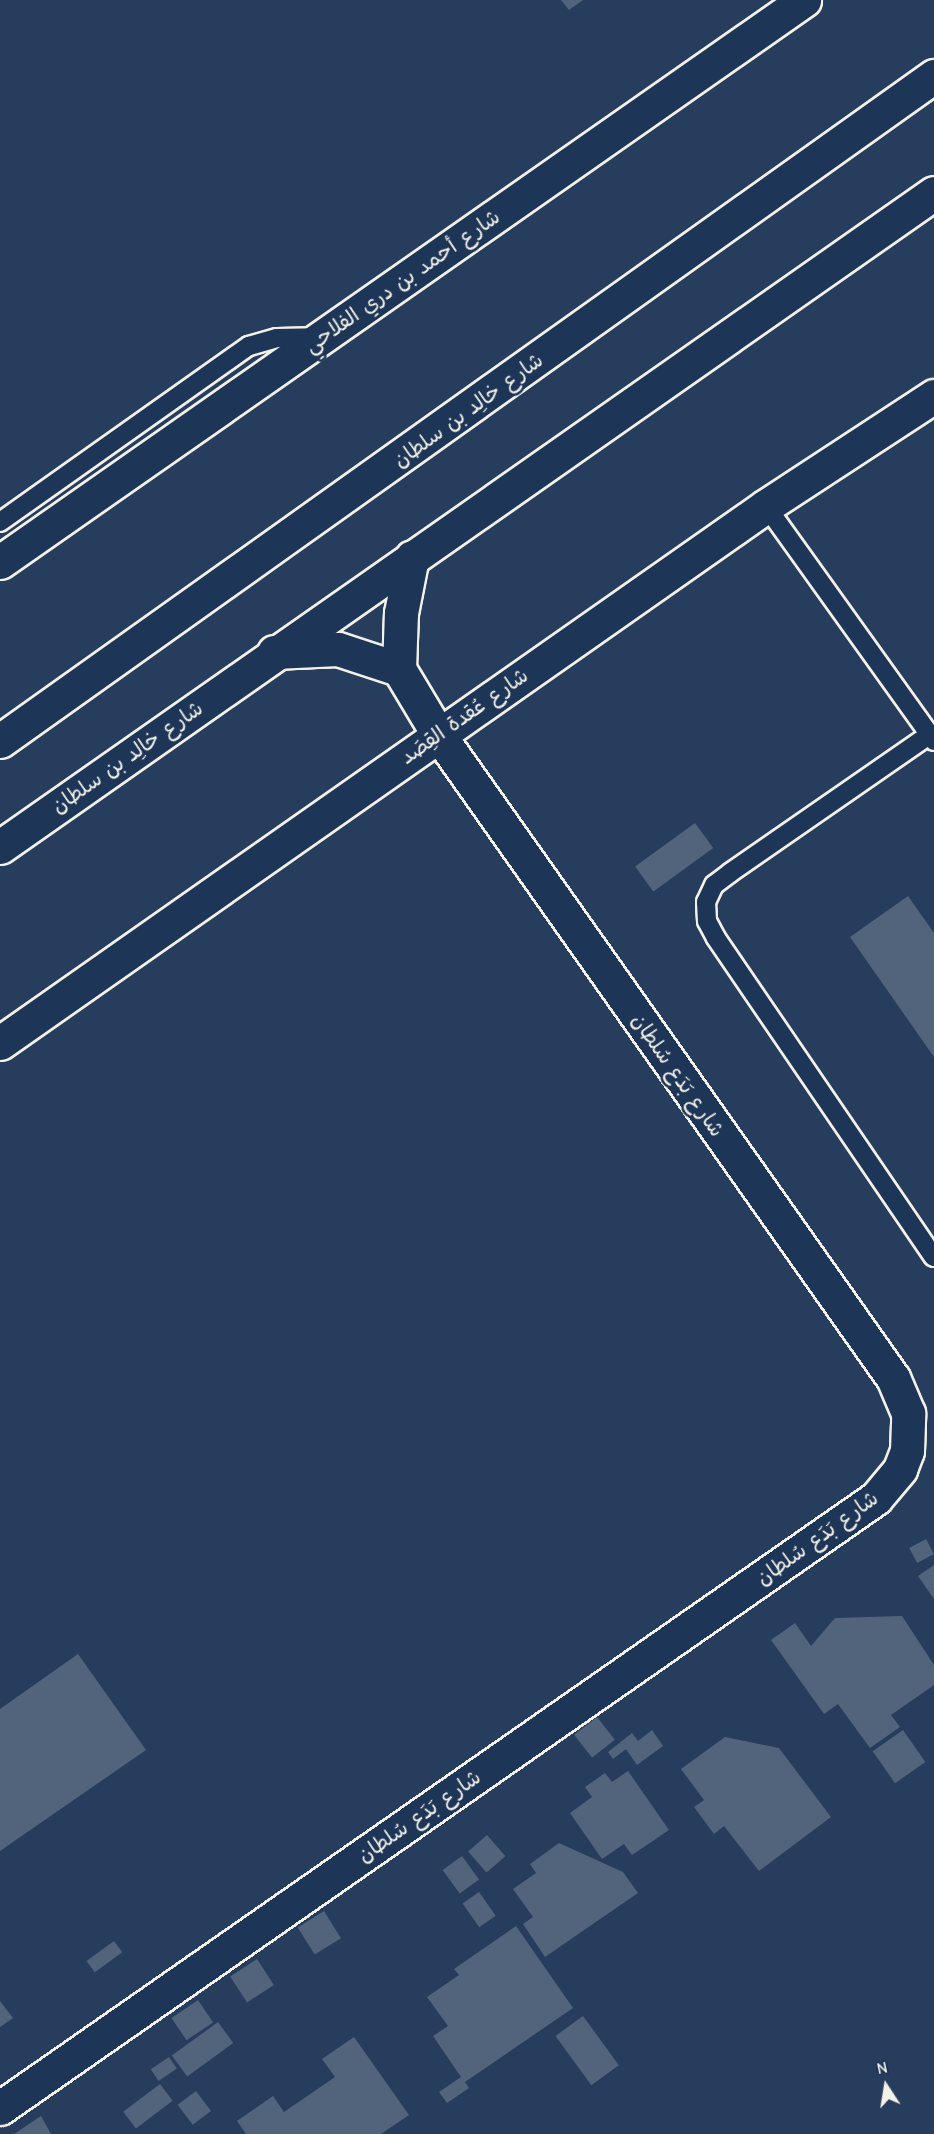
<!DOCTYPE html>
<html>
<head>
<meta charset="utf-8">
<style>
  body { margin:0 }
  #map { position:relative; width:934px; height:2134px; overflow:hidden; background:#263d5d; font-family:"Comic Neue","Playpen Sans Arabic",sans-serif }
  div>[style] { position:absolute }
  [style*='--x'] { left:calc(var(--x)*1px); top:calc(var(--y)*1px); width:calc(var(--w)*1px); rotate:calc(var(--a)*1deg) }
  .building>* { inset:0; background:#52647b; transform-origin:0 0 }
  .roads { filter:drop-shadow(2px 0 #f4f1e8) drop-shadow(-2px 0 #f4f1e8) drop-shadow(0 2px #f4f1e8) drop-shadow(0 -2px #f4f1e8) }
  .service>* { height:18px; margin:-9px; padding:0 9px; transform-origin:9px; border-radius:9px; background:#1d3557 }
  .minor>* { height:33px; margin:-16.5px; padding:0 16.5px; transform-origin:16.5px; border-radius:16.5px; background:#1d3557 }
  .primary>* { height:33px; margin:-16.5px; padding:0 16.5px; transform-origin:16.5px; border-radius:16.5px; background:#1d3557 }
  span { translate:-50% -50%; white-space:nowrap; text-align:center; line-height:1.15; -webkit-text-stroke:5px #1d3557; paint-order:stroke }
  .street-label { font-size:21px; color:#f4f1e8 }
  .north { position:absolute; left:856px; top:2056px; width:60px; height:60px; -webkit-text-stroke:4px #1d3557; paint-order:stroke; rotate:348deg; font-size:16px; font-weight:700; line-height:24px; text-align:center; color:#f4f1e8 }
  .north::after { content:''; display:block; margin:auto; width:21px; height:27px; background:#f4f1e8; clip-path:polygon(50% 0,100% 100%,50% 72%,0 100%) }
</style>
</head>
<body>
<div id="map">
  <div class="building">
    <i style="clip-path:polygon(561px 0,583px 0,569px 10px)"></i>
    <i style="left:695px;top:823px;width:31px;height:74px;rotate:54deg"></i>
    <i style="clip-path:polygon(908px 896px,934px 933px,934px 1057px,850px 937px)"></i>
    <i style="left:926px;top:1539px;width:17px;height:19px;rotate:62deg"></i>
    <i style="clip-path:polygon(934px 1565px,934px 1599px,918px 1576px)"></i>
    <i style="clip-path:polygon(902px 1616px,934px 1665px,934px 1685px,891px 1715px,900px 1727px,870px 1748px,838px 1704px,824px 1714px,771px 1640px,795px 1623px,811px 1646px,835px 1618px)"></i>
    <i style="clip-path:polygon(78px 1654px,146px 1750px,0 1851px,0 1709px)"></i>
    <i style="left:597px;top:1717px;width:29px;height:29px;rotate:52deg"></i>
    <i style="clip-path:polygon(652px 1730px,663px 1746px,637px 1765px,626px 1749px,613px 1759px,608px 1752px,632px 1733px,638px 1741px)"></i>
    <i style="left:903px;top:1730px;width:39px;height:37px;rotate:55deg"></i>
    <i style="clip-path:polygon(725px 1737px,779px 1748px,831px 1817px,759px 1871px,724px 1826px,714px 1834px,694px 1807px,704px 1800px,681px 1769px)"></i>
    <i style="clip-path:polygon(628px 1771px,669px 1830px,632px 1855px,624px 1844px,602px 1859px,570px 1813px,592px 1797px,585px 1787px,605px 1773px,612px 1782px)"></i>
    <i style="left:487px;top:1835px;width:28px;height:25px;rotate:49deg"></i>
    <i style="clip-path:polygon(559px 1843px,623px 1872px,638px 1893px,545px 1957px,523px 1924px,533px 1917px,513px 1889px,536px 1873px,530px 1864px)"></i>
    <i style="left:462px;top:1856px;width:29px;height:24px;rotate:54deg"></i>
    <i style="left:479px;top:1892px;width:29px;height:20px;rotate:55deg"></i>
    <i style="left:324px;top:1911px;width:32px;height:31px;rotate:58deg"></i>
    <i style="clip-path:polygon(516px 1926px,573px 2008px,465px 2082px,469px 2088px,447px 2103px,439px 2092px,461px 2077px,433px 2036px,448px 2026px,427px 1997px,459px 1975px,454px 1969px)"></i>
    <i style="left:114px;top:1941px;width:14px;height:34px;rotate:54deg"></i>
    <i style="left:257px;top:1959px;width:31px;height:32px;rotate:57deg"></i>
    <i style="left:198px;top:2000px;width:27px;height:32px;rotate:56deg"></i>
    <i style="clip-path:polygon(0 2001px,13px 2018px,0 2027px)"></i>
    <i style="left:583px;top:2016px;width:61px;height:34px;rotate:54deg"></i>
    <i style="left:218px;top:2022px;width:26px;height:57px;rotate:54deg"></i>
    <i style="clip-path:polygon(354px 2037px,409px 2115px,381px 2134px,246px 2134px,237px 2121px,273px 2096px,284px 2112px,335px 2077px,322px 2059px)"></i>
    <i style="left:169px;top:2057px;width:14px;height:22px;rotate:56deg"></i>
    <i style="left:160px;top:2084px;width:21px;height:46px;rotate:53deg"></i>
    <i style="left:196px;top:2091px;width:25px;height:23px;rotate:53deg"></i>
    <i style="clip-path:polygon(41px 2116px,51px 2134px,14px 2134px)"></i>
  </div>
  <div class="roads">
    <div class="service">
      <i style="--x:766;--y:506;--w:289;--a:54.4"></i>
      <i style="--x:0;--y:522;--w:305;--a:-35.3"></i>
      <i style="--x:249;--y:346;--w:29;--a:-16"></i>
      <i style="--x:277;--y:338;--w:39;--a:-1"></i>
      <i style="--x:929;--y:735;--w:242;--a:145.3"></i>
      <i style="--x:730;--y:873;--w:20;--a:143"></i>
      <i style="--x:714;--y:885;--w:19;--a:115"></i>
      <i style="--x:706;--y:902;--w:19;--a:87"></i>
      <i style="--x:707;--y:921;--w:19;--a:62"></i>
      <i style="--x:716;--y:938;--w:386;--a:55.7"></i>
    </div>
    <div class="minor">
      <i style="--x:0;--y:562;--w:981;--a:-34.95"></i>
      <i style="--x:274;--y:652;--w:64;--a:-2.7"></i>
      <i style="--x:338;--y:649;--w:64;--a:18.2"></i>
      <i style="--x:0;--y:1043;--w:935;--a:-35.03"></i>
      <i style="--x:766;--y:506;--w:201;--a:-33.2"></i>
      <i style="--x:0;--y:2108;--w:1067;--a:-34.85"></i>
      <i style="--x:876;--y:1498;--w:38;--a:-50"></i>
      <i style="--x:900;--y:1469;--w:19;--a:-69"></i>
      <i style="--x:907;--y:1451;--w:38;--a:-88"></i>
      <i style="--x:908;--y:1413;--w:38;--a:-113"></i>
      <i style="--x:893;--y:1378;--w:789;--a:-125.24"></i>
      <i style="--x:438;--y:734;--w:76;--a:-121"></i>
      <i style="--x:399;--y:669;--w:56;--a:-88"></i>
      <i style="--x:401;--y:613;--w:57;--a:-78.9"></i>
    </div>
    <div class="primary">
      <i style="--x:0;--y:741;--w:1147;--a:-35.45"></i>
      <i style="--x:0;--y:847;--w:1140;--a:-35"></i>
    </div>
  </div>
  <div class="street-label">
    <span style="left:402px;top:281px;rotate:-35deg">شارع أحمد بن دري الفلاحي</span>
    <span style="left:468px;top:410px;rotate:-36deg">شارع خالِد بن سلطان</span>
    <span style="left:464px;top:716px;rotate:-35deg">شارع عُقدة القِصَد</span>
    <span style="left:127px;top:757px;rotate:-35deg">شارع خالِد بن سلطان</span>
    <span style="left:678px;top:1075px;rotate:55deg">شارع بَدَع سُلطان</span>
    <span style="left:817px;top:1538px;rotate:-36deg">شارع بَدَع سُلطان</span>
    <span style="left:419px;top:1816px;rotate:-35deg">شارع بَدَع سُلطان</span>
  </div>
  <div class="north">N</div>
</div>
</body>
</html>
